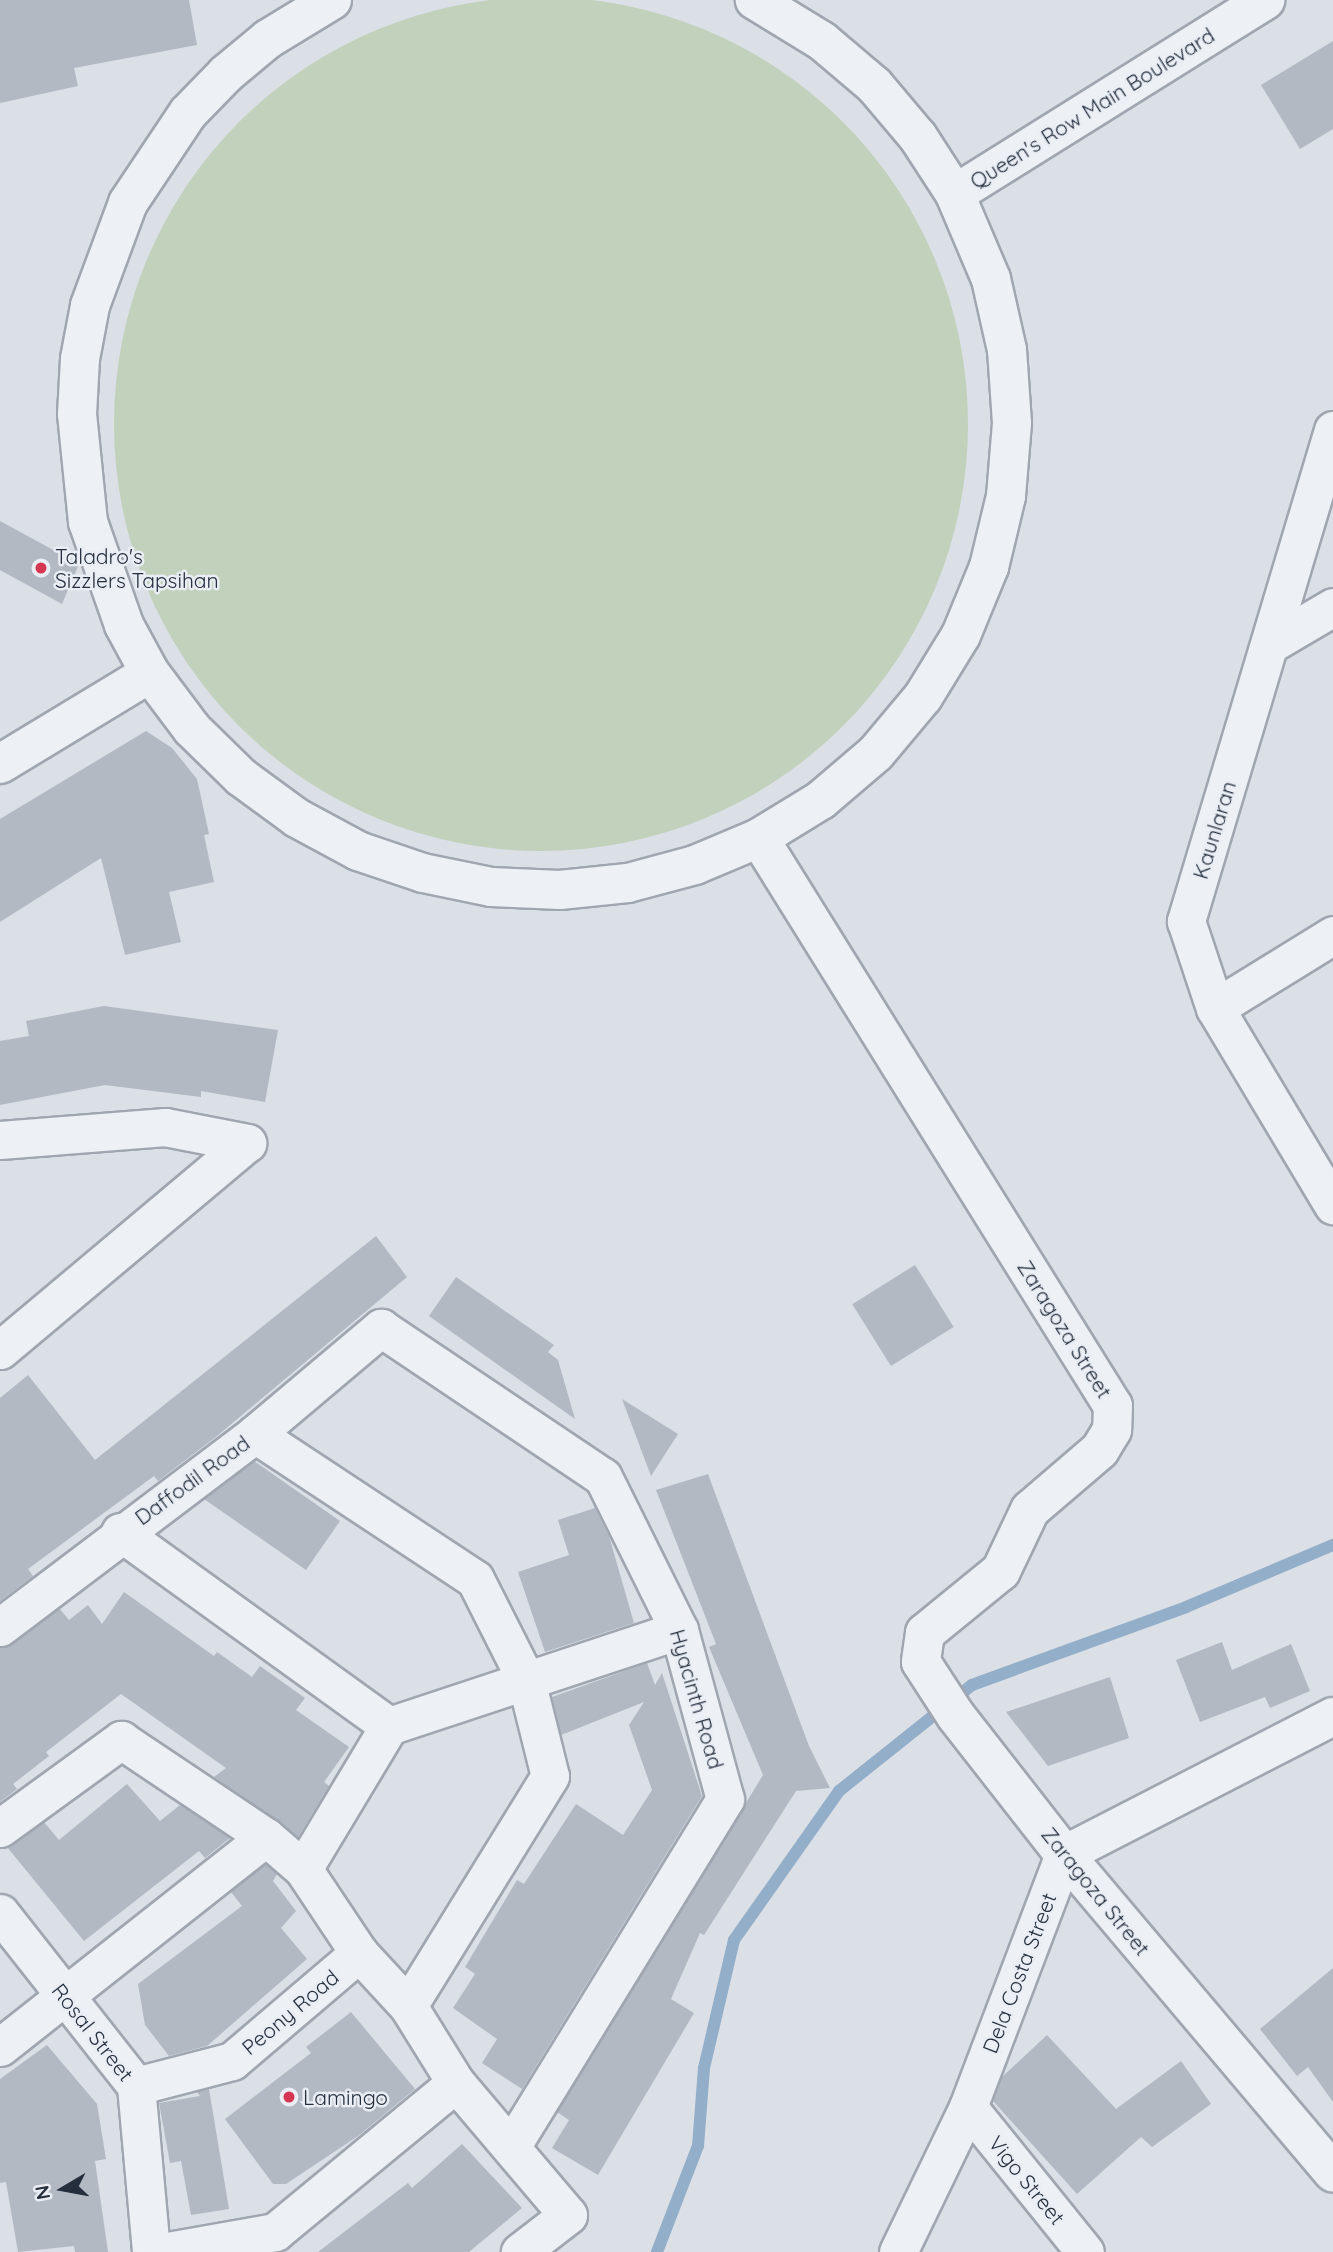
<!DOCTYPE html>
<html>
<head>
<meta charset="utf-8">
<style>
  body { margin:0 }
  #map { position:relative; width:1333px; height:2252px; overflow:hidden; background:#dbdfe6; font-family:Quicksand,sans-serif }
  div>[style] { position:absolute }
  [style*='--x'] { left:calc(var(--x)*1px); top:calc(var(--y)*1px); width:calc(var(--w)*1px); rotate:calc(var(--a)*1deg) }
  .green>* { inset:0; background:#c1d1bb }
  .round { border-radius:50% }
  .stream>* { height:12px; margin:-6px; padding:0 6px; transform-origin:6px; border-radius:6px; background:#93aec9 }
  .building>* { inset:0; background:#b2b9c3; transform-origin:0 0 }
  .roads { filter:drop-shadow(2px 0 #a0a6b0) drop-shadow(-2px 0 #a0a6b0) drop-shadow(0 2px #a0a6b0) drop-shadow(0 -2px #a0a6b0) }
  .minor>* { height:37px; margin:-18.5px; padding:0 18.5px; transform-origin:18.5px; border-radius:18.5px; background:#edf0f5 }
  .tertiary>* { height:38px; margin:-19px; padding:0 19px; transform-origin:19px; border-radius:19px; background:#edf0f5 }
  .dots>* { width:19px; height:19px; translate:-50% -50%; box-sizing:border-box; border:4px solid #eaeef4; border-radius:50% }
  span { translate:-50% -50%; white-space:nowrap; text-align:center; line-height:1.15; -webkit-text-stroke:5px #eaeef4; paint-order:stroke }
  .street-label { font-size:21px; color:#242e3d }
  .poi-label { font-size:21px; color:#242e3d }
  .left { translate:0 -50%; text-align:left }
  .north { position:absolute; left:28px; top:2154px; width:70px; height:70px; -webkit-text-stroke:5px #eaeef4; paint-order:stroke; rotate:260deg; font-size:19px; font-weight:700; line-height:28px; text-align:center; color:#242e3d }
  .north::after { content:''; display:block; margin:auto; width:24px; height:32px; background:#242e3d; clip-path:polygon(50% 0,100% 100%,50% 72%,0 100%) }
</style>
</head>
<body>
<div id="map">
  <div class="green">
    <i class="round" style="left:114px;top:-3px;width:854px;height:854px"></i>
  </div>
  <div class="stream">
    <i style="--x:657;--y:2252;--w:114;--a:-68.9"></i>
    <i style="--x:698;--y:2146;--w:78;--a:-85.6"></i>
    <i style="--x:704;--y:2068;--w:131;--a:-76.8"></i>
    <i style="--x:734;--y:1940;--w:182;--a:-54.8"></i>
    <i style="--x:839;--y:1791;--w:170;--a:-38.6"></i>
    <i style="--x:972;--y:1685;--w:228;--a:-20"></i>
    <i style="--x:1186;--y:1607;--w:160;--a:-22.9"></i>
  </div>
  <div class="building">
    <i style="clip-path:polygon(0 0,189px 0,197px 45px,74px 68px,78px 86px,0 103px)"></i>
    <i style="clip-path:polygon(1333px 41px,1333px 129px,1300px 149px,1261px 85px)"></i>
    <i style="clip-path:polygon(0 521px,79px 564px,62px 604px,0 570px)"></i>
    <i style="clip-path:polygon(146px 731px,172px 748px,197px 779px,209px 834px,204px 835px,214px 882px,169px 892px,181px 942px,125px 955px,101px 858px,0 922px,0 819px)"></i>
    <i style="clip-path:polygon(104px 1006px,278px 1030px,265px 1102px,201px 1091px,201px 1097px,105px 1085px,0 1105px,0 1041px,29px 1036px,26px 1021px)"></i>
    <i style="clip-path:polygon(376px 1236px,407px 1277px,217px 1436px,158px 1481px,154px 1476px,28px 1569px,33px 1576px,0 1601px,0 1398px,28px 1375px,95px 1460px)"></i>
    <i style="left:915px;top:1265px;width:73px;height:74px;rotate:58deg"></i>
    <i style="clip-path:polygon(456px 1277px,554px 1345px,548px 1352px,558px 1360px,575px 1419px,429px 1316px)"></i>
    <i style="clip-path:polygon(622px 1399px,678px 1434px,651px 1476px)"></i>
    <i style="clip-path:polygon(254px 1461px,340px 1521px,306px 1570px,204px 1499px)"></i>
    <i style="clip-path:polygon(708px 1474px,809px 1746px,830px 1788px,796px 1791px,704px 1935px,700px 1933px,671px 1999px,694px 2013px,598px 2175px,552px 2148px,569px 2120px,557px 2112px,763px 1775px,709px 1647px,716px 1644px,656px 1490px)"></i>
    <i style="clip-path:polygon(595px 1508px,609px 1536px,634px 1623px,545px 1652px,518px 1572px,569px 1555px,558px 1520px)"></i>
    <i style="clip-path:polygon(124px 1592px,214px 1656px,217px 1652px,252px 1677px,260px 1666px,305px 1698px,296px 1710px,349px 1747px,324px 1782px,329px 1786px,298px 1837px,214px 1777px,226px 1768px,121px 1694px,46px 1752px,49px 1756px,13px 1784px,17px 1789px,0 1802px,0 1648px,13px 1644px,59px 1608px,69px 1620px,88px 1605px,102px 1624px)"></i>
    <i style="clip-path:polygon(1222px 1642px,1232px 1670px,1291px 1644px,1310px 1691px,1270px 1708px,1265px 1697px,1200px 1722px,1176px 1660px)"></i>
    <i style="clip-path:polygon(647px 1663px,655px 1685px,662px 1673px,702px 1796px,522px 2089px,482px 2063px,497px 2039px,453px 2008px,475px 1974px,465px 1967px,517px 1880px,524px 1884px,576px 1804px,623px 1835px,652px 1790px,629px 1725px,644px 1702px,561px 1735px,552px 1697px)"></i>
    <i style="clip-path:polygon(1110px 1677px,1129px 1738px,1048px 1766px,1006px 1712px)"></i>
    <i style="clip-path:polygon(127px 1784px,160px 1821px,180px 1805px,230px 1838px,205px 1858px,199px 1851px,84px 1941px,7px 1847px,44px 1822px,59px 1840px)"></i>
    <i style="clip-path:polygon(265px 1864px,277px 1874px,273px 1881px,296px 1911px,281px 1928px,307px 1959px,207px 2046px,169px 2056px,145px 2025px,138px 1984px,242px 1906px,231px 1892px)"></i>
    <i style="clip-path:polygon(1333px 1968px,1333px 2102px,1308px 2067px,1297px 2076px,1260px 2029px)"></i>
    <i style="clip-path:polygon(351px 2012px,415px 2089px,358px 2136px,286px 2184px,273px 2184px,225px 2119px,311px 2053px,306px 2047px)"></i>
    <i style="clip-path:polygon(1047px 2035px,1116px 2109px,1181px 2061px,1211px 2104px,1152px 2147px,1141px 2137px,1077px 2194px,993px 2101px,1002px 2077px)"></i>
    <i style="clip-path:polygon(47px 2045px,97px 2104px,106px 2159px,95px 2161px,108px 2252px,75px 2252px,74px 2246px,18px 2252px,6px 2182px,0 2183px,0 2079px)"></i>
    <i style="clip-path:polygon(209px 2089px,229px 2209px,191px 2215px,181px 2161px,170px 2163px,159px 2103px,200px 2096px,197px 2092px)"></i>
    <i style="clip-path:polygon(462px 2144px,522px 2208px,469px 2252px,318px 2252px,408px 2183px,412px 2188px)"></i>
  </div>
  <div class="roads">
    <div class="minor">
      <i style="--x:1333;--y:430;--w:513;--a:106.67"></i>
      <i style="--x:1186;--y:921;--w:92;--a:71.6"></i>
      <i style="--x:1215;--y:1008;--w:230;--a:59.1"></i>
      <i style="--x:1272;--y:643;--w:71;--a:-30.5"></i>
      <i style="--x:1215;--y:1008;--w:139;--a:-31.7"></i>
      <i style="--x:0;--y:1140;--w:166;--a:-4.5"></i>
      <i style="--x:165;--y:1127;--w:84;--a:11"></i>
      <i style="--x:0;--y:1350;--w:322;--a:-40"></i>
      <i style="--x:255;--y:1434;--w:263;--a:33.4"></i>
      <i style="--x:475;--y:1579;--w:113;--a:63.2"></i>
      <i style="--x:526;--y:1680;--w:99;--a:76"></i>
      <i style="--x:550;--y:1776;--w:270;--a:121.7"></i>
      <i style="--x:120;--y:1532;--w:332;--a:35.8"></i>
      <i style="--x:0;--y:1627;--w:320;--a:-37.1"></i>
      <i style="--x:255;--y:1434;--w:165;--a:-40.1"></i>
      <i style="--x:381;--y:1328;--w:267;--a:33.9"></i>
      <i style="--x:603;--y:1477;--w:171;--a:63.6"></i>
      <i style="--x:679;--y:1630;--w:175;--a:74.8"></i>
      <i style="--x:725;--y:1799;--w:405;--a:121.6"></i>
      <i style="--x:0;--y:1828;--w:150;--a:-36"></i>
      <i style="--x:121;--y:1740;--w:174;--a:33.8"></i>
      <i style="--x:266;--y:1837;--w:49;--a:40.9"></i>
      <i style="--x:303;--y:1869;--w:101;--a:56.3"></i>
      <i style="--x:359;--y:1953;--w:72;--a:47.2"></i>
      <i style="--x:408;--y:2006;--w:91;--a:58.1"></i>
      <i style="--x:456;--y:2083;--w:173;--a:49.7"></i>
      <i style="--x:568;--y:2215;--w:61;--a:142.4"></i>
      <i style="--x:303;--y:1869;--w:167;--a:-59"></i>
      <i style="--x:389;--y:1726;--w:305;--a:-18.3"></i>
      <i style="--x:0;--y:1913;--w:220;--a:51.8"></i>
      <i style="--x:136;--y:2086;--w:167;--a:84.8"></i>
      <i style="--x:0;--y:2047;--w:339;--a:-38.3"></i>
      <i style="--x:136;--y:2086;--w:99;--a:-14.6"></i>
      <i style="--x:232;--y:2061;--w:167;--a:-40.4"></i>
      <i style="--x:968;--y:2107;--w:186;--a:51.1"></i>
      <i style="--x:162;--y:2252;--w:115;--a:-10"></i>
      <i style="--x:275;--y:2232;--w:234;--a:-39.5"></i>
      <i style="--x:898;--y:2252;--w:161;--a:-64.2"></i>
      <i style="--x:968;--y:2107;--w:271;--a:-69.2"></i>
      <i style="--x:1064;--y:1854;--w:302;--a:-27.2"></i>
    </div>
    <div class="tertiary">
      <i style="--x:332;--y:0;--w:75;--a:148.6"></i>
      <i style="--x:268;--y:39;--w:55;--a:140.2"></i>
      <i style="--x:226;--y:74;--w:54;--a:134.3"></i>
      <i style="--x:188;--y:113;--w:108;--a:123.7"></i>
      <i style="--x:128;--y:203;--w:110;--a:110.3"></i>
      <i style="--x:90;--y:306;--w:54;--a:100.7"></i>
      <i style="--x:80;--y:359;--w:55;--a:93.1"></i>
      <i style="--x:77;--y:414;--w:109;--a:84.2"></i>
      <i style="--x:88;--y:522;--w:109;--a:70.7"></i>
      <i style="--x:124;--y:625;--w:55;--a:61.6"></i>
      <i style="--x:150;--y:673;--w:70;--a:53.1"></i>
      <i style="--x:192;--y:729;--w:69;--a:44.4"></i>
      <i style="--x:241;--y:777;--w:69;--a:36.2"></i>
      <i style="--x:297;--y:818;--w:69;--a:28.4"></i>
      <i style="--x:358;--y:851;--w:69;--a:18.7"></i>
      <i style="--x:423;--y:873;--w:69;--a:11.6"></i>
      <i style="--x:491;--y:887;--w:69;--a:2.5"></i>
      <i style="--x:560;--y:890;--w:68;--a:-5.9"></i>
      <i style="--x:628;--y:883;--w:69;--a:-15"></i>
      <i style="--x:695;--y:865;--w:69;--a:-22.9"></i>
      <i style="--x:759;--y:838;--w:73;--a:-31.5"></i>
      <i style="--x:821;--y:800;--w:72;--a:-40.5"></i>
      <i style="--x:876;--y:753;--w:73;--a:-50"></i>
      <i style="--x:923;--y:697;--w:73;--a:-58.5"></i>
      <i style="--x:961;--y:635;--w:74;--a:-67.6"></i>
      <i style="--x:989;--y:567;--w:73;--a:-76.5"></i>
      <i style="--x:1006;--y:496;--w:73;--a:-85.3"></i>
      <i style="--x:1012;--y:423;--w:73;--a:-93.9"></i>
      <i style="--x:1007;--y:350;--w:73;--a:-102.7"></i>
      <i style="--x:991;--y:279;--w:92;--a:-113"></i>
      <i style="--x:955;--y:194;--w:68;--a:-123"></i>
      <i style="--x:918;--y:137;--w:68;--a:-130.2"></i>
      <i style="--x:874;--y:85;--w:68;--a:-139.8"></i>
      <i style="--x:822;--y:41;--w:79;--a:-148.5"></i>
      <i style="--x:955;--y:194;--w:366;--a:-32"></i>
      <i style="--x:0;--y:764;--w:175;--a:-31.2"></i>
      <i style="--x:759;--y:838;--w:669;--a:58.07"></i>
      <i style="--x:1113;--y:1406;--w:24;--a:92"></i>
      <i style="--x:1112;--y:1430;--w:23;--a:121"></i>
      <i style="--x:1100;--y:1450;--w:92;--a:139.4"></i>
      <i style="--x:1030;--y:1510;--w:68;--a:115.4"></i>
      <i style="--x:1001;--y:1571;--w:98;--a:140.8"></i>
      <i style="--x:925;--y:1633;--w:29;--a:98"></i>
      <i style="--x:921;--y:1662;--w:64;--a:57.1"></i>
      <i style="--x:956;--y:1716;--w:175;--a:52"></i>
      <i style="--x:1064;--y:1854;--w:417;--a:49.8"></i>
    </div>
  </div>
  <div class="dots">
    <i style="left:41px;top:568px;background:#d53651"></i>
    <i style="left:289px;top:2097px;background:#d53651"></i>
  </div>
  <div class="street-label">
    <span style="left:1092px;top:108px;rotate:-32deg">Queen's Row Main Boulevard</span>
    <span style="left:1214px;top:830px;rotate:-73deg">Kaunlaran</span>
    <span style="left:1065px;top:1329px;rotate:58deg">Zaragoza Street</span>
    <span style="left:192px;top:1480px;rotate:-36deg">Daffodil Road</span>
    <span style="left:697px;top:1699px;rotate:74deg">Hyacinth Road</span>
    <span style="left:1096px;top:1891px;rotate:51deg">Zaragoza Street</span>
    <span style="left:1019px;top:1973px;rotate:-69deg">Dela Costa Street</span>
    <span style="left:290px;top:2012px;rotate:-40deg">Peony Road</span>
    <span style="left:93px;top:2032px;rotate:52deg">Rosal Street</span>
    <span style="left:1027px;top:2180px;rotate:51deg">Vigo Street</span>
  </div>
  <div class="poi-label">
    <span class="left" style="left:55px;top:568px">Taladro's<br>Sizzlers Tapsihan</span>
    <span class="left" style="left:303px;top:2097px">Lamingo</span>
  </div>
  <div class="north">N</div>
</div>
</body>
</html>
